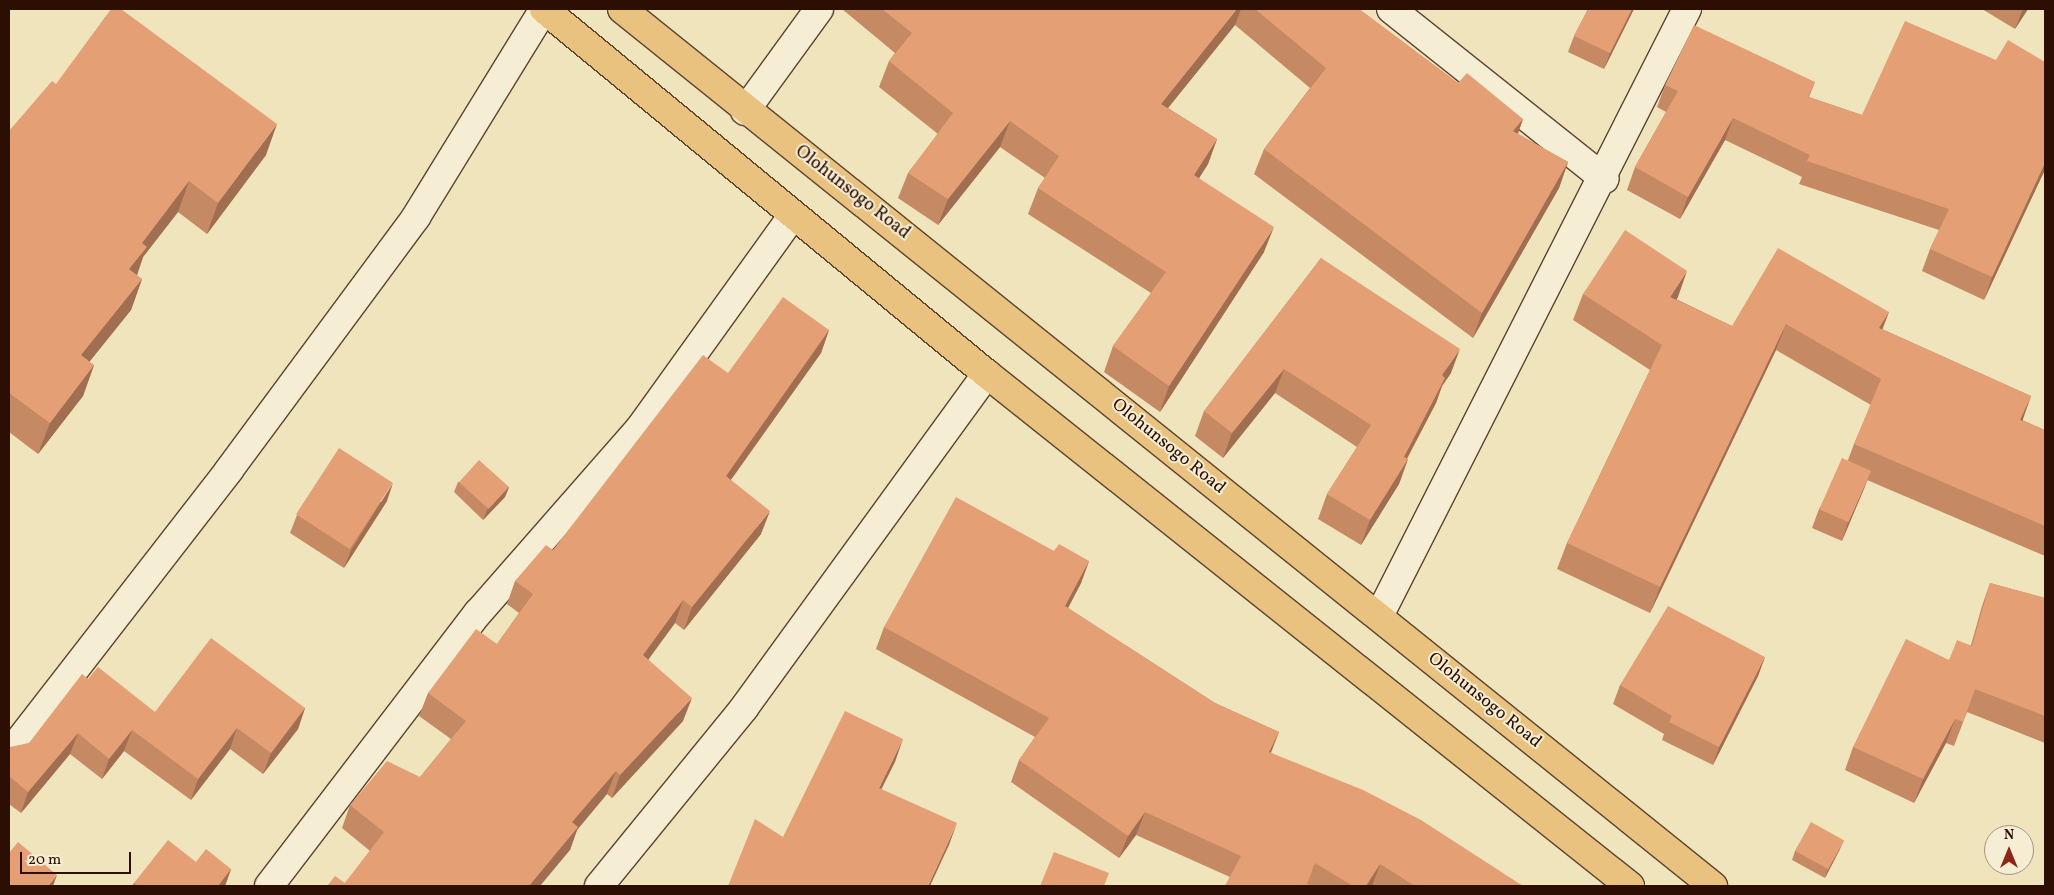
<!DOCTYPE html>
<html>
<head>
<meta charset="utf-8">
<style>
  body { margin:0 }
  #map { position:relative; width:2054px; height:895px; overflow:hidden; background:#f0e4bd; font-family:Vollkorn,serif }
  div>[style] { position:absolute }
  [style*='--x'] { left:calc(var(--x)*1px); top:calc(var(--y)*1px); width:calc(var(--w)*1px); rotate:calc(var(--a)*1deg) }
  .roads { filter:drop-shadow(1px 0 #5d4431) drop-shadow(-1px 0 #5d4431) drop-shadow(0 1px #5d4431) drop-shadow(0 -1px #5d4431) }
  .minor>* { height:28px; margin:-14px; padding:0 14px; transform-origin:14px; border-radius:14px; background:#f5edd4 }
  .primary>* { height:28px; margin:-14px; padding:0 14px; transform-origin:14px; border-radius:14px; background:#e8c27e }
  .wall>* { inset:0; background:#c58964 }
  .shaded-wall>* { inset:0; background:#a06f51 }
  .building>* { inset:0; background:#e59f74; transform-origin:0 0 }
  span { translate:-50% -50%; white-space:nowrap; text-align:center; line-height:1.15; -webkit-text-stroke:4px #f5edd4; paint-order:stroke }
  .street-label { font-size:18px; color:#2c0e02 }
  .frame { position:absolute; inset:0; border:10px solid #2c0e02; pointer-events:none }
  .north { position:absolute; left:1984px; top:825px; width:50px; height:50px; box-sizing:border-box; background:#f5edd4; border:1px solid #a59480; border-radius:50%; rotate:0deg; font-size:14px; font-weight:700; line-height:20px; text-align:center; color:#2c0e02 }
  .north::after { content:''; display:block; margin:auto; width:18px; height:22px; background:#8f2418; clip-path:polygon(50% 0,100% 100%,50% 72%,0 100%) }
  .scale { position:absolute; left:20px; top:852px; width:111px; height:22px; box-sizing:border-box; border:2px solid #2c0e02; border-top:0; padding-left:6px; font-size:15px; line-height:18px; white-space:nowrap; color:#2c0e02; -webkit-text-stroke:4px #f5edd4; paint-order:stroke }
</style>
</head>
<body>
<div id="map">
  <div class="roads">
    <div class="minor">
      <i style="--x:1391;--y:9;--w:273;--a:38.5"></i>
      <i style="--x:745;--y:111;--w:126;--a:-54"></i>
      <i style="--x:1379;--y:616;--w:681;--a:-63.1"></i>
      <i style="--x:9;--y:754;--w:359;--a:-52.2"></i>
      <i style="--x:229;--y:470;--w:315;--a:-53.5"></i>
      <i style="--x:416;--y:217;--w:244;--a:-58.4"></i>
      <i style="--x:269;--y:886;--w:344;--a:-52.6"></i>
      <i style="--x:478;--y:613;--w:246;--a:-48.8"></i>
      <i style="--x:640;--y:428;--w:262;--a:-54.3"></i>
      <i style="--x:599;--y:886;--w:230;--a:-50.8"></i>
      <i style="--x:744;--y:708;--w:413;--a:-54"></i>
    </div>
    <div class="primary">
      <i style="--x:544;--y:9;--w:574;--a:39.49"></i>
      <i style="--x:987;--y:374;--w:822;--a:38.53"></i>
      <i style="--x:622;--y:9;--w:1400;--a:38.79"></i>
    </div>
  </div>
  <div class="wall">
    <i style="clip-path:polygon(842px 9px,1359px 9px,1458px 83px,1523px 119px,1518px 134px,1568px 162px,1559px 188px,1473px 338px,1254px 174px,1264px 149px,1310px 88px,1235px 25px,1168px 108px,1217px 139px,1208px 164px,1199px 178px,1264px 252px,1160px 412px,1104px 372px,1113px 346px,1151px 293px,1028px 214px,1038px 188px,1045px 178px,1000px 147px,938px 225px,898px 198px,908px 173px,938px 134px,879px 87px,889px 61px,895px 53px)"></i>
    <i style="clip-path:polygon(1588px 9px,1634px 9px,1604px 69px,1568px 52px,1574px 36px)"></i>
    <i style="clip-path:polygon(1982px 9px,2028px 9px,2015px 29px)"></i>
    <i style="clip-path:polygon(1996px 60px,2045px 62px,2045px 170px,2041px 178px,1984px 300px,1922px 271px,1930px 249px,1939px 230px,1799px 184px,1802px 177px,1725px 140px,1680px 219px,1627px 190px,1635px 167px,1666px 112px,1657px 107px,1665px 85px,1815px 82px,1809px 97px,1862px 115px)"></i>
    <i style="clip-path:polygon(56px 84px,266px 155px,207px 234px,178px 212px,143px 257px,137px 276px,142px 279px,131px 310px,89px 362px,94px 365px,83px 396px,38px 454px,9px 432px,9px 131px)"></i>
    <i style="clip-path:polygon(1321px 258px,1451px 373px,1442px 386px,1436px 403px,1407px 459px,1408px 459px,1399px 484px,1361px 545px,1318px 519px,1327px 494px,1357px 447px,1275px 393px,1223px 458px,1195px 436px,1204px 411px)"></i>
    <i style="clip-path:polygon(1583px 294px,1678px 297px,1676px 299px,1732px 326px,1889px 312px,1882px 329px,2031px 396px,2022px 420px,2045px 430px,2045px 556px,1867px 480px,1842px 541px,1812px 528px,1819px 509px,1848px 460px,1854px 444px,1871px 405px,1776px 350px,1650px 613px,1557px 569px,1567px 543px,1650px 370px,1573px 320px)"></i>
    <i style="clip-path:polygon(829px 330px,821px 353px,731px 480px,761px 534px,684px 630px,675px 623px,648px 659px,683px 721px,612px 798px,607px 794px,577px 830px,570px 850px,345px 883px,370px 851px,342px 828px,350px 805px,420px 777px,451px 739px,419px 716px,428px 693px,497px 644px,519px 613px,507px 604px,515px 581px,553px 550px,728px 373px)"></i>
    <i style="clip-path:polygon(458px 482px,509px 487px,505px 497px,483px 520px,454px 492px)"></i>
    <i style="clip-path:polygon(387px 501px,344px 568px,290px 533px,297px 515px)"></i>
    <i style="clip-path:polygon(1054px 551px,1089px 561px,1081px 583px,1068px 608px,1215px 703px,1279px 732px,1271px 753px,1523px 886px,1225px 886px,1230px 877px,1136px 835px,1119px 858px,1011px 782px,1019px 760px,1035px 737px,876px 649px,884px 627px)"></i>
    <i style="clip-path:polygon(1990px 583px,2045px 598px,2045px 743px,1967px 712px,1954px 746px,1946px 743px,1914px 803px,1845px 770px,1853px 747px,1949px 660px,1971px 645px,1982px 606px)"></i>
    <i style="clip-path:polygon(1765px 657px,1758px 676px,1713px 765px,1662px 740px,1664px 734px,1613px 704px,1620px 685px)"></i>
    <i style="clip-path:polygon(88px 679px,155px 712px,305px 708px,298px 729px,263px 774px,230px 749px,191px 800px,124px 751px,102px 779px,70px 754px,21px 813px,9px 804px,9px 749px,29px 743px)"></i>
    <i style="clip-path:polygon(1840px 849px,1825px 878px,1792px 860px,1795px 851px)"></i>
    <i style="clip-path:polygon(196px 862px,231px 869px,225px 886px,132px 886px,134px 883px)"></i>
  </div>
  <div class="shaded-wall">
    <i style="clip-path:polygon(1237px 9px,1241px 9px,1235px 25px,1151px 129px,1161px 104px)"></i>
    <i style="clip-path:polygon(1632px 9px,1634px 9px,1604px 69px,1610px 53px)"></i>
    <i style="clip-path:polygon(2023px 9px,2028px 9px,2015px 29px)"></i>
    <i style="clip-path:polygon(1733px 118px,1725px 140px,1680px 219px,1688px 197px)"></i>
    <i style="clip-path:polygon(1523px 119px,1514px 144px,1513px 131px)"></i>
    <i style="clip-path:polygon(1010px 121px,1000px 147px,938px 225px,948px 199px)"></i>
    <i style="clip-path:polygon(277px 124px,266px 155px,207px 234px,218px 203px)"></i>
    <i style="clip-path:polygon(1217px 139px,1208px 164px,1185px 200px,1194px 175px)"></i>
    <i style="clip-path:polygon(1568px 162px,1559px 188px,1473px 338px,1482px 313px)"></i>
    <i style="clip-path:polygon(2045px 163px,2045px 170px,2041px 178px,1984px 300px,1992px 277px)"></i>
    <i style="clip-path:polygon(189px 181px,178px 212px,143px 257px,136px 277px,129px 269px,142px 243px)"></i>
    <i style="clip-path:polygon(1274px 227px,1264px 252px,1160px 412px,1169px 386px)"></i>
    <i style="clip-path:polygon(1687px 271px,1678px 297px,1661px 323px,1670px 297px)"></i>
    <i style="clip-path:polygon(142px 279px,131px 310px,70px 386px,81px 355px)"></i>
    <i style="clip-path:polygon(1889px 312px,1879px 338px,1879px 328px)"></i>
    <i style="clip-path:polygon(1786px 324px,1776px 350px,1650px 613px,1660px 587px)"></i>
    <i style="clip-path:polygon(829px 330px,821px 353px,717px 499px,726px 476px)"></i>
    <i style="clip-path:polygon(1460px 349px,1451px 373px,1442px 386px,1436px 403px,1398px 475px,1408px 459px,1399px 484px,1361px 545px,1370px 520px,1404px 457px,1442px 375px)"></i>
    <i style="clip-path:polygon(94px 365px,83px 396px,38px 454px,50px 423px)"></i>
    <i style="clip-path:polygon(1284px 369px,1275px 393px,1223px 458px,1232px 433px)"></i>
    <i style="clip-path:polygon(2031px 396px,2022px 422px,2020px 420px)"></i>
    <i style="clip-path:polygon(1871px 471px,1864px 489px,1842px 541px,1848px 522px)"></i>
    <i style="clip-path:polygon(393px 483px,387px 501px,344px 568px,351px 550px)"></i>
    <i style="clip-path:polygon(509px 487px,505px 497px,483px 520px,487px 510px)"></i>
    <i style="clip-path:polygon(770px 511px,761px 534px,684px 630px,692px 607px)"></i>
    <i style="clip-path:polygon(1089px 561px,1081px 583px,1057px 629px,1065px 606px)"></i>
    <i style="clip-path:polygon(683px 600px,675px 623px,635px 678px,643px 655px)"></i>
    <i style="clip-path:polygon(1765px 657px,1758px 676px,1713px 765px,1719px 747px)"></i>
    <i style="clip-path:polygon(692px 698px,683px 721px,612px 798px,620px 775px)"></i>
    <i style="clip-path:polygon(305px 708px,298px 729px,263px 774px,271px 753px)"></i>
    <i style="clip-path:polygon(1955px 719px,1946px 743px,1914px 803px,1923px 779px)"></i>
    <i style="clip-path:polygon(237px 728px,230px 749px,191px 800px,198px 779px)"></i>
    <i style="clip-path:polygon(132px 730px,124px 751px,102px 779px,109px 759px)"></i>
    <i style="clip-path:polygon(1279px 732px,1270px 754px,1269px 752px)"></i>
    <i style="clip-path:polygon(78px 733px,70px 754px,21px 813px,28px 792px)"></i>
    <i style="clip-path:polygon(903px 739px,895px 762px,871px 810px,879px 788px)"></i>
    <i style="clip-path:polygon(616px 771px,607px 794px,577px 830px,570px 850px,540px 886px,529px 886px,572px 822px)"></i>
    <i style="clip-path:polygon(1145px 812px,1136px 835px,1119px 858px,1128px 836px)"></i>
    <i style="clip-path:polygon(957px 823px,949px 845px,930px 886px,928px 886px)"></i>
    <i style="clip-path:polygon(1844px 840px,1840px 849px,1825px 878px,1828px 869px)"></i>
    <i style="clip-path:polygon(1380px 864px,1372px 886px,1366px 886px)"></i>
    <i style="clip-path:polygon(231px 869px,225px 886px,218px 886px)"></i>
    <i style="clip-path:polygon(57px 875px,53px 886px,48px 886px)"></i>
  </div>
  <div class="building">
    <i style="clip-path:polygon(111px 9px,121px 9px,277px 124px,218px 203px,189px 181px,142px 243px,147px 247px,129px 269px,142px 279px,81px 355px,94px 365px,50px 423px,9px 393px,9px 131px,52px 81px,56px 84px)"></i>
    <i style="clip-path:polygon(882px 9px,1237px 9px,1161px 104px,1217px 139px,1194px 175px,1274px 227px,1169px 386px,1113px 346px,1166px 272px,1038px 188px,1059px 156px,1010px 121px,948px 199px,908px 173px,953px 113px,889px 61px,912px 33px)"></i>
    <i style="clip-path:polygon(1255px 9px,1359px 9px,1458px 83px,1467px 73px,1523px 119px,1513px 131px,1568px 162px,1482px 313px,1264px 149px,1326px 68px)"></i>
    <i style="clip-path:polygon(1588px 9px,1632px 9px,1610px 53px,1574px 36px)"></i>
    <i style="clip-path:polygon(1905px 21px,1996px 60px,2008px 40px,2045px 62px,2045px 163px,1992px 277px,1930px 249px,1949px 209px,1807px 161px,1810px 155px,1733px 118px,1688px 197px,1635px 167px,1678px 91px,1665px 85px,1694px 25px,1815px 82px,1808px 97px,1862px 115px)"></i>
    <i style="clip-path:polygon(1625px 230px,1687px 271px,1670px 297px,1732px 326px,1778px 248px,1889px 312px,1879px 328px,2031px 396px,2020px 420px,2045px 430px,2045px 526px,1854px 444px,1881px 379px,1786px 324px,1660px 587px,1567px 543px,1662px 345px,1583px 294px)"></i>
    <i style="clip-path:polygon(1321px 258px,1460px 349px,1442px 375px,1445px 378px,1404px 457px,1408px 459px,1370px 520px,1327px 494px,1371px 425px,1284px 369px,1232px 433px,1204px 411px)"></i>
    <i style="clip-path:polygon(783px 297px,829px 330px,726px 476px,770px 511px,692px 607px,683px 600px,643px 655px,692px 698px,620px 775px,616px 771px,572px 822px,578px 827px,529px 886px,327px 886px,335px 876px,345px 883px,384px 832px,350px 805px,387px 761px,420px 777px,466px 721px,428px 693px,476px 629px,497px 644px,533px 594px,515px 581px,546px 545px,553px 550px,703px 355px,728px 373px)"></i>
    <i style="left:339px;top:448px;width:64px;height:79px;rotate:33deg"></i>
    <i style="left:1842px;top:458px;width:32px;height:56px;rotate:24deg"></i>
    <i style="left:479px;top:460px;width:40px;height:30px;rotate:42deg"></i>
    <i style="clip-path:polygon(956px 497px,1054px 551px,1059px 544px,1089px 561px,1065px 606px,1215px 703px,1279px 732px,1269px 752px,1363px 790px,1421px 820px,1523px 886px,1415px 886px,1380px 864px,1366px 886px,1353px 886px,1315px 863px,1307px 884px,1313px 886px,1225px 886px,1241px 856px,1145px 812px,1128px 836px,1019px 760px,1049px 718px,884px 627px)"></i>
    <i style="clip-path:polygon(1990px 583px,2045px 598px,2045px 716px,1975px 689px,1963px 722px,1955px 719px,1923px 779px,1853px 747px,1906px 639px,1949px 660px,1957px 640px,1972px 646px)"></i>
    <i style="clip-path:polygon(1668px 606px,1765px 657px,1719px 747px,1669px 722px,1672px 716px,1620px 685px)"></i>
    <i style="clip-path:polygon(211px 638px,305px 708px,271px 753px,237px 728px,198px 779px,132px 730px,109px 759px,78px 733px,28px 792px,9px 776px,9px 749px,10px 747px,29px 743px,82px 674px,88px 679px,98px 667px,155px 712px)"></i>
    <i style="clip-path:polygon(845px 711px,903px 739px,879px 788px,957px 823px,928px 886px,728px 886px,755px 819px,783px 837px)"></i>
    <i style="left:1811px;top:822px;width:38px;height:33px;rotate:29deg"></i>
    <i style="clip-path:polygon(168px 840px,196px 862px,206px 849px,231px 869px,218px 886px,138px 886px,134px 883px)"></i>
    <i style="clip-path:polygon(18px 842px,57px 875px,48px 886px,9px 886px,9px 853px)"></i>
    <i style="clip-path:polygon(1054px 852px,1109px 873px,1104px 886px,1040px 886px)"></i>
  </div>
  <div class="street-label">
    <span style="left:852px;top:193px;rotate:38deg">Olohunsogo Road</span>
    <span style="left:1168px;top:447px;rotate:39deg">Olohunsogo Road</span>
    <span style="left:1484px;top:701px;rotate:39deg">Olohunsogo Road</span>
  </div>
  <div class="frame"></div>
  <div class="north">N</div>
  <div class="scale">20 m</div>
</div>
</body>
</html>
